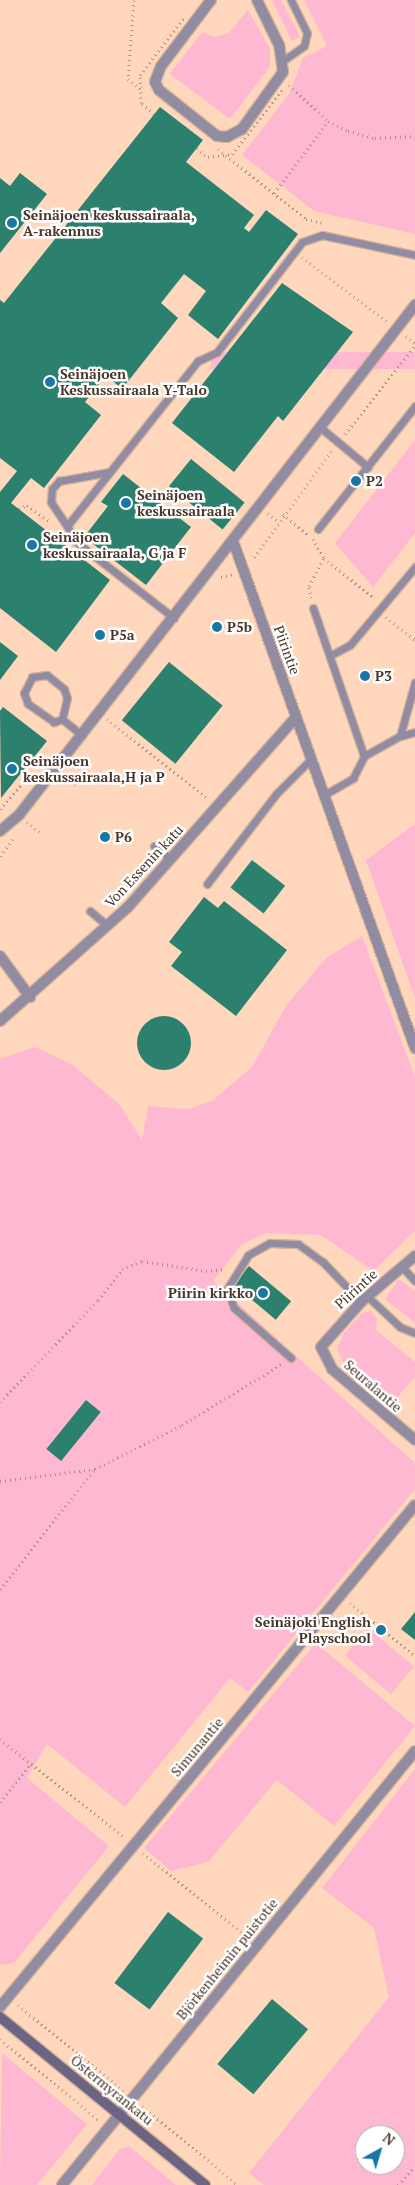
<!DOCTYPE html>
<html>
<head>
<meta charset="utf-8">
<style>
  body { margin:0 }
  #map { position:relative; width:415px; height:2185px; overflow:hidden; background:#fed7bd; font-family:"PT Serif",serif }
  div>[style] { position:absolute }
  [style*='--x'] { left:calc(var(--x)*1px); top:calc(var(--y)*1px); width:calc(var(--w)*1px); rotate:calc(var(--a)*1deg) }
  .green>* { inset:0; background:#ffb8d1; transform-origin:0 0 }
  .building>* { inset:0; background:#2c806e; transform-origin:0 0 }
  .round { border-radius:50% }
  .path>* { height:3px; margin-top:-1.5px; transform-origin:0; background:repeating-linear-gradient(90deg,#ae907c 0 1px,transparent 0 5px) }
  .roads { filter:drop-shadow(1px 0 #d6b49c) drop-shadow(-1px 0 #d6b49c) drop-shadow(0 1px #d6b49c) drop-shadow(0 -1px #d6b49c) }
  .lane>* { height:7px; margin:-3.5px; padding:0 3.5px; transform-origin:3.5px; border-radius:3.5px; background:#918ca1 }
  .street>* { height:10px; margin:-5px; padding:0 5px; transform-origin:5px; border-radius:5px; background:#918ca1 }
  .secondary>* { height:10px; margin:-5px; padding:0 5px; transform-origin:5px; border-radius:5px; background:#6b6482 }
  .path-bridge>* { height:3px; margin-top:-1.5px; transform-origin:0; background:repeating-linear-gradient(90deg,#ae907c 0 1px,transparent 0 5px) }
  .dots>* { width:14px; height:14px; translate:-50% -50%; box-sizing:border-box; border:2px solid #fff; border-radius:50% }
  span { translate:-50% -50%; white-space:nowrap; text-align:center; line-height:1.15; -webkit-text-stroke:5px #fff; paint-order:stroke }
  .poi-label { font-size:14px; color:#493629; font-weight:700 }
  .left { translate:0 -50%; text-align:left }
  .right { translate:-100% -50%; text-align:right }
  .street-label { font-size:14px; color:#493629 }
  .north { position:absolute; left:355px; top:2125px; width:50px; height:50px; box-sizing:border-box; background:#fff; border:1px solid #b6afa9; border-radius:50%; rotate:39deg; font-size:14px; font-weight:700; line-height:20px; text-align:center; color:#493629 }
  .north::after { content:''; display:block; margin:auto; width:18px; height:22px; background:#1877a4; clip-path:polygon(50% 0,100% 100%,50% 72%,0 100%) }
</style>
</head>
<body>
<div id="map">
  <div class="green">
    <i style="clip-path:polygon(272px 0,281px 0,300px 37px,292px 41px)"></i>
    <i style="clip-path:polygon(304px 0,415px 0,415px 234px,314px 211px,242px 155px,289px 94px,303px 58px,327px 46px)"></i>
    <i style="clip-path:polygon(248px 10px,270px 49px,270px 67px,230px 119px,170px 74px,202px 32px,215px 37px,229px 33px)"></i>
    <i style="left:415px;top:352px;width:17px;height:204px;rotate:90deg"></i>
    <i style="clip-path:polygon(415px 440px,415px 533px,373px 587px,335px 543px)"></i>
    <i style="clip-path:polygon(415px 824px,415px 998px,366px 860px)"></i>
    <i style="clip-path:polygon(362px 936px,415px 1077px,415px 1231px,373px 1271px,321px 1235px,266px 1233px,241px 1245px,213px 1281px,415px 1463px,415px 1489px,248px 1692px,230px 1678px,125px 1807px,47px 1744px,27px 1778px,109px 1846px,14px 1963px,0 1965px,0 1059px,35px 1047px,73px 1065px,119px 1104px,142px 1140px,148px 1106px,188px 1109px,212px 1101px,252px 1067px,286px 1006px,326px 958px)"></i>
    <i style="clip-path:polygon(399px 1279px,415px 1291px,415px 1323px,385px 1299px)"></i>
    <i style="clip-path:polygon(371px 1311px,377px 1319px,376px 1330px,415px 1362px,415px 1377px,392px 1403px,343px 1362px,337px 1349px,343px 1334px,362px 1313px)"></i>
    <i style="left:368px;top:1628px;width:60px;height:36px;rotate:40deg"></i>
    <i style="clip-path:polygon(316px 1643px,415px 1726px,334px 1826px,277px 1780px,208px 1862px,171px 1871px,144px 1848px)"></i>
    <i style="clip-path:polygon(evenodd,415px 1769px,415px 2185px,264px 2185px,249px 2173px,389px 1997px,374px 1928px,322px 1888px,415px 1769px,365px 2135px,395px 2135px,395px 2165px,365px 2165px,365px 2135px)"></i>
    <i style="clip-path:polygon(2px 2053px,87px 2124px,37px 2185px,0 2185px)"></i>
    <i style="clip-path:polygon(129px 2146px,176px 2185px,92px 2185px,119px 2150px)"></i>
  </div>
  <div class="building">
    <i style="clip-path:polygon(160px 107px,203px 140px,186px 162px,254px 215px,244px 228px,249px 232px,266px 210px,298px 234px,218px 339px,188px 315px,206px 291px,184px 274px,161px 303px,178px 318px,122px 389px,106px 375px,85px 402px,101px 415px,44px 488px,31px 478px,11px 503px,110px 580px,56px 652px,0 608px,0 492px,17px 471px,0 458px,0 300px,4px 303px)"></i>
    <i style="clip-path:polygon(20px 173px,47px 194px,0 253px,0 178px,10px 186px)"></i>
    <i style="clip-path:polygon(282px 283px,353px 332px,283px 421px,278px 416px,234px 472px,172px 423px)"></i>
    <i style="left:191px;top:459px;width:69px;height:35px;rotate:39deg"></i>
    <i style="clip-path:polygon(123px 474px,191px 527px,146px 585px,84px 537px,108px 506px,101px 502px)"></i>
    <i style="clip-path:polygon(0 642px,18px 656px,0 680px)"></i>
    <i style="left:169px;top:662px;width:69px;height:75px;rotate:39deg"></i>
    <i style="clip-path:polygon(3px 707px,47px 741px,1px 798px,0 711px)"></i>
    <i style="left:252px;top:860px;width:42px;height:35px;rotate:38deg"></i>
    <i style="clip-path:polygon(204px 897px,218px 908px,224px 901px,287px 950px,236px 1016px,171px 966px,182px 952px,169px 942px)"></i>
    <i class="round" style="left:137px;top:1016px;width:54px;height:54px"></i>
    <i style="left:249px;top:1266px;width:55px;height:24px;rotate:40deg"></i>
    <i style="left:86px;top:1400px;width:19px;height:63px;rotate:39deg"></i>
    <i style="clip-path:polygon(415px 1612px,415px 1640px,401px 1629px)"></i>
    <i style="left:168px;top:1912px;width:44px;height:89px;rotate:37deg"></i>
    <i style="left:272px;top:1999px;width:47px;height:85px;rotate:40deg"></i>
  </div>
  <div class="path">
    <i style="--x:134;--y:0;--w:79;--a:94.3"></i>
    <i style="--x:128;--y:79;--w:20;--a:37"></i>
    <i style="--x:289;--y:85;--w:53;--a:42.7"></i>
    <i style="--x:328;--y:121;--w:22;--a:27"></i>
    <i style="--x:348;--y:131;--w:28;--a:15"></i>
    <i style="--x:375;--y:138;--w:40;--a:-2.9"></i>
    <i style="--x:218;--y:149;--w:112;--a:38.5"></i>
    <i style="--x:306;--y:219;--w:18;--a:13"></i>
    <i style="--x:274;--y:193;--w:90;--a:-53.1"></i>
    <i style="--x:302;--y:257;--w:106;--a:37"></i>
    <i style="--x:406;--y:336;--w:11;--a:38"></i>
    <i style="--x:345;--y:434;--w:112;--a:-51.5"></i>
    <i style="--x:19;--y:509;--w:9;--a:-27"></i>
    <i style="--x:27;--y:505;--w:27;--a:36"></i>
    <i style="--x:268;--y:513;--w:13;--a:39"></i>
    <i style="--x:283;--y:514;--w:33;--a:40"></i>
    <i style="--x:313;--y:539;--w:22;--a:60"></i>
    <i style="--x:324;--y:558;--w:64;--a:38.7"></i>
    <i style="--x:254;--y:557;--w:132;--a:-53.7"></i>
    <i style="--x:221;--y:577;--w:12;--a:-14"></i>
    <i style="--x:311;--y:598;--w:12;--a:-99"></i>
    <i style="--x:309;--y:586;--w:32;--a:-62"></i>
    <i style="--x:386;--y:617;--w:37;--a:38"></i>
    <i style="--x:107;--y:719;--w:129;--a:38.4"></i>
    <i style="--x:64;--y:774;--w:18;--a:38"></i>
    <i style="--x:0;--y:809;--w:43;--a:-48.8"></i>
    <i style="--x:27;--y:822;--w:16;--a:38"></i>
    <i style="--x:0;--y:856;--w:24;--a:-54"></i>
    <i style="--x:0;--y:1402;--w:141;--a:-46.1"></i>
    <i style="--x:98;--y:1300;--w:39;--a:-52"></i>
    <i style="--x:122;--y:1269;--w:22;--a:-22"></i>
    <i style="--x:142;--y:1261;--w:65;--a:8.9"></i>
    <i style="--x:206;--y:1271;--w:20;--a:-6"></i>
    <i style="--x:0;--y:1481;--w:96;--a:-7.2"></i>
    <i style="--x:0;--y:1589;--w:153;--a:-51.6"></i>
    <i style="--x:95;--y:1469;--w:97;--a:-26.8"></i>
    <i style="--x:182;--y:1425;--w:117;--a:-31.4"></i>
    <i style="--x:350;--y:1603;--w:84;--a:39.2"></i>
    <i style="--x:0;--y:1739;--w:159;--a:38.4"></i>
    <i style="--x:0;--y:1802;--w:50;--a:-51.5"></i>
    <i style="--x:143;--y:1853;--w:134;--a:38.9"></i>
    <i style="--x:18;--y:2005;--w:136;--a:39.1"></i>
    <i style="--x:0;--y:2039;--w:129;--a:39.4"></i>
    <i style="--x:142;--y:2106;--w:124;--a:39.5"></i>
    <i style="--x:398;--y:2185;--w:25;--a:-48"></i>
  </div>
  <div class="roads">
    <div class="lane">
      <i style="--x:284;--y:60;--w:24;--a:-35"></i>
      <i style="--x:304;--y:46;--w:13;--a:-77"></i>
      <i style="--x:307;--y:33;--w:37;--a:-116"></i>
      <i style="--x:321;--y:428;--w:61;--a:39.7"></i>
      <i style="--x:67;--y:526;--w:29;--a:-124"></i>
      <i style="--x:51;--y:502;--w:13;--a:-86"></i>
      <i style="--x:52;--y:489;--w:11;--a:-49"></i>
      <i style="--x:59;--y:481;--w:51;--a:-10.2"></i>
      <i style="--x:318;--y:529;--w:157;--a:-51.7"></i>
      <i style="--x:313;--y:608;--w:157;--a:71"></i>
      <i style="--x:174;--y:618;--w:125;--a:-142.1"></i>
      <i style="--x:75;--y:541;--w:17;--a:-118"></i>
      <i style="--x:67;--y:526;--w:211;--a:-51.6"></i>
      <i style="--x:198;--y:361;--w:21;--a:-25"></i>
      <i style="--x:217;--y:352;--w:139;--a:-52.3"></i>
      <i style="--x:302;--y:242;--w:21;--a:-19"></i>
      <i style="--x:322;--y:235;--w:95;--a:12.1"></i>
      <i style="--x:331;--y:655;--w:21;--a:-28"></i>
      <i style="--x:350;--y:645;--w:102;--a:-50.2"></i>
      <i style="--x:47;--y:675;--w:22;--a:39"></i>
      <i style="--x:64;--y:689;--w:9;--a:72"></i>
      <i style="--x:67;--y:698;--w:22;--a:103"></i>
      <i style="--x:62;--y:719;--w:9;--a:159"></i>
      <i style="--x:54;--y:722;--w:32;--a:-145"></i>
      <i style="--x:28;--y:704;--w:12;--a:-110"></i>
      <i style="--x:24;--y:693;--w:18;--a:-63"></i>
      <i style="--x:32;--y:677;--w:15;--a:-8"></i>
      <i style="--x:62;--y:719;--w:26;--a:39"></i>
      <i style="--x:400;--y:736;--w:16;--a:-15"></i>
      <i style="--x:324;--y:795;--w:34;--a:-30"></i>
      <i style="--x:353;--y:778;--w:25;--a:-63"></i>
      <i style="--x:364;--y:756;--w:41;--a:-29.1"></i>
      <i style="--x:400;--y:736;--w:56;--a:-74.5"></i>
      <i style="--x:154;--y:846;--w:21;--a:37"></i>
      <i style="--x:207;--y:884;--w:113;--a:-52.5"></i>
      <i style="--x:276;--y:794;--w:49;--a:-45"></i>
      <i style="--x:90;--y:911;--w:23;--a:40"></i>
      <i style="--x:402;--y:1267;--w:19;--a:47"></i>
      <i style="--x:367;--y:1296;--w:45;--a:43.2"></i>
      <i style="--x:400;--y:1327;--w:16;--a:22"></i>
      <i style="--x:291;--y:1358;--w:76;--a:-138.7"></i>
      <i style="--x:234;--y:1308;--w:20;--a:-110"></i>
      <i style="--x:227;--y:1289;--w:40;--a:-58"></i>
      <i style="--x:248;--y:1255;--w:25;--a:-29"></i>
      <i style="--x:270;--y:1243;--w:28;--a:2"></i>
      <i style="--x:298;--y:1244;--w:31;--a:36"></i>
      <i style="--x:323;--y:1262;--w:55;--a:46.5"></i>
    </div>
    <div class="street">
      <i style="--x:211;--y:0;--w:83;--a:127.1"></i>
      <i style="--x:161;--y:66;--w:17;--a:111"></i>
      <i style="--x:155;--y:82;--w:9;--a:63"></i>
      <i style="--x:159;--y:90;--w:74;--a:38.4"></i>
      <i style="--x:217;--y:136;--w:10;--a:6"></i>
      <i style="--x:227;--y:137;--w:17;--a:-28"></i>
      <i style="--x:242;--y:129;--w:70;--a:-54.3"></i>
      <i style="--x:283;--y:72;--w:27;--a:-98"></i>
      <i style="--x:279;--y:45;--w:50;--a:-116.1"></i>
      <i style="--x:233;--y:541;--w:539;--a:70.25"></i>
      <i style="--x:0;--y:831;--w:25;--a:-40"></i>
      <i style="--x:19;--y:815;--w:646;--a:-52.17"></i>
      <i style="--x:0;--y:956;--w:51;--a:53.8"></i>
      <i style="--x:0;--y:1021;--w:171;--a:-41.7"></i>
      <i style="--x:128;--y:907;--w:254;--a:-48.5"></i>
      <i style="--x:415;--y:1256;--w:71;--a:139.6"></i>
      <i style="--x:361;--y:1302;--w:60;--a:131.6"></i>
      <i style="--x:321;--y:1347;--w:25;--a:63"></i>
      <i style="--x:332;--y:1369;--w:109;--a:40.5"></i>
      <i style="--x:0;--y:2007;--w:651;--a:-50.42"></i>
      <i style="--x:62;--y:2185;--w:559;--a:-50.88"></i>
    </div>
    <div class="secondary">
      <i style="--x:0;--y:2017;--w:265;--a:39.3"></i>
    </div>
  </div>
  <div class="path-bridge">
    <i style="--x:154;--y:114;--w:17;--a:-140"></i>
    <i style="--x:141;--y:103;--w:28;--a:-92"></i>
    <i style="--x:140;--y:75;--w:74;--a:-52.7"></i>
    <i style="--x:197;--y:148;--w:14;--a:39"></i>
    <i style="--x:208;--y:157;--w:24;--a:-7"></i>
    <i style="--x:232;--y:154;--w:81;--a:-52"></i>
  </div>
  <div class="dots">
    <i style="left:12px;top:223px;background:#1877a4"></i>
    <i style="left:50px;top:382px;background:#1877a4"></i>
    <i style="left:356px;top:481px;background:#1877a4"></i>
    <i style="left:126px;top:503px;background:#1877a4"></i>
    <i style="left:32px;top:545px;background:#1877a4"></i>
    <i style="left:217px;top:627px;background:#1877a4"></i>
    <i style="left:100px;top:635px;background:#1877a4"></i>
    <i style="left:365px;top:676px;background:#1877a4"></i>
    <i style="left:12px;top:769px;background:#1877a4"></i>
    <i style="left:105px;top:837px;background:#1877a4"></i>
    <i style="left:263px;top:1293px;background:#1877a4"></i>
    <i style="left:381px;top:1630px;background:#1877a4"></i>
  </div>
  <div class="poi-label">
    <span class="left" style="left:23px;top:223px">Seinäjoen keskussairaala,<br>A-rakennus</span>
    <span class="left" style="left:60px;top:382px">Seinäjoen<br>Keskussairaala Y-Talo</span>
    <span class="left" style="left:366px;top:481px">P2</span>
    <span class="left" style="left:137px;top:503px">Seinäjoen<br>keskussairaala</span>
    <span class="left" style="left:43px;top:545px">Seinäjoen<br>keskussairaala, G ja F</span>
    <span class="left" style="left:227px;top:627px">P5b</span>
    <span class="left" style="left:110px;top:635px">P5a</span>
    <span class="left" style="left:375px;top:676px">P3</span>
    <span class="left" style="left:23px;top:769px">Seinäjoen<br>keskussairaala,H ja P</span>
    <span class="left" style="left:115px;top:837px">P6</span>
    <span class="right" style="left:253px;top:1293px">Piirin kirkko</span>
    <span class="right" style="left:371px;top:1630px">Seinäjoki English<br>Playschool</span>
  </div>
  <div class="street-label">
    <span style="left:287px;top:650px;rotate:70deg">Piirintie</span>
    <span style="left:144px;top:866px;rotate:-47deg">Von Essenin katu</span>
    <span style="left:356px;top:1289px;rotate:-42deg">Piirintie</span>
    <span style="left:373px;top:1386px;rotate:41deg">Seuralantie</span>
    <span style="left:197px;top:1747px;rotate:-50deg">Simunantie</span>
    <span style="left:227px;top:1959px;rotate:-51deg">Björkenheimin puistotie</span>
    <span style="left:112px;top:2090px;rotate:39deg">Östermyrankatu</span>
  </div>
  <div class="north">N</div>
</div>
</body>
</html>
